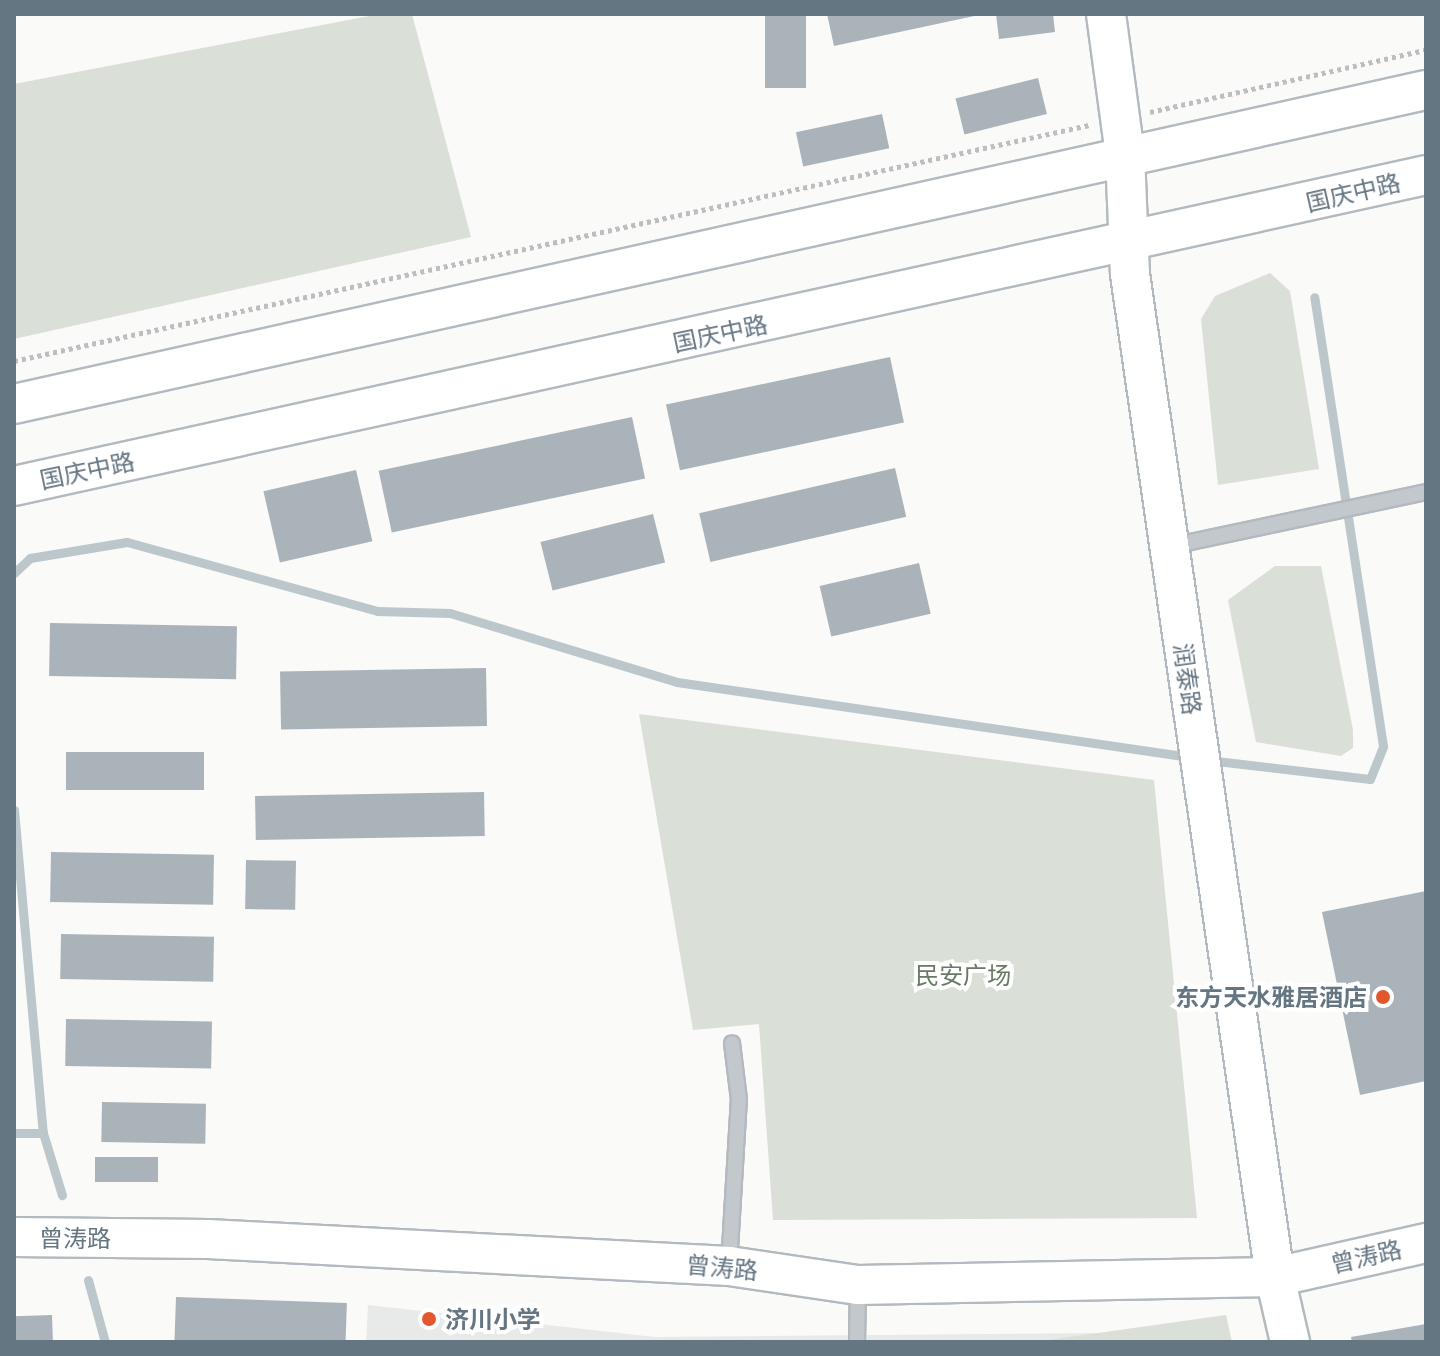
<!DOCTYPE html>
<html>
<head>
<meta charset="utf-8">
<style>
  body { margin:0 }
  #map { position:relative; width:1440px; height:1356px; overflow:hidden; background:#fafaf8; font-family:Manrope,"Noto Sans SC",sans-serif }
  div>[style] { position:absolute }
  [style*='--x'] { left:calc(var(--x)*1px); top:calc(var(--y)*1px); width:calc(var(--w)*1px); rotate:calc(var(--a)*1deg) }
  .built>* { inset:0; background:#e8e9e9 }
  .green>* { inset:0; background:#dadfd7 }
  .stream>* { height:9px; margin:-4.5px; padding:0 4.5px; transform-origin:4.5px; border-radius:4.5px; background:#bbc7cb }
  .building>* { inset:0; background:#aab3b9; transform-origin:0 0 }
  .path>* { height:5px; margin-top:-2.5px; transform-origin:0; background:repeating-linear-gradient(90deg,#bbbfc2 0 4px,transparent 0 8px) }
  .roads { filter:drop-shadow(2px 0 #b3babf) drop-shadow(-2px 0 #b3babf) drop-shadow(0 2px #b3babf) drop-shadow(0 -2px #b3babf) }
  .lane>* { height:14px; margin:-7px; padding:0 7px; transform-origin:7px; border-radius:7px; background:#c3c8cc }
  .secondary>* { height:38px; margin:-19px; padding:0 19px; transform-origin:19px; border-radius:19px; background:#fff }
  .dots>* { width:22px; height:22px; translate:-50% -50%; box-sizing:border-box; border:4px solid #fff; border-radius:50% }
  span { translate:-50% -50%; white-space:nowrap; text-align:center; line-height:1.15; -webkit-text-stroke:8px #fff; paint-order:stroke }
  .street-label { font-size:24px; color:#657683 }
  .park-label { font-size:24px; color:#687a64 }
  .poi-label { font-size:24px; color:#657683; font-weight:700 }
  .right { translate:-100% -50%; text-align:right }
  .left { translate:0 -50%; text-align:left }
  .frame { position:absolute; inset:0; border:16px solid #657683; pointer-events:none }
</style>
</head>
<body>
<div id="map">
  <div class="built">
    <i style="clip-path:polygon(368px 1305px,655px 1337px,1194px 1332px,1197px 1342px,366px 1342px)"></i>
  </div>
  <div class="green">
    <i style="clip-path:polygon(380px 14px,412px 14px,471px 237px,14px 339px,14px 84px)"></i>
    <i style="clip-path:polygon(1270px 273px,1290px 291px,1319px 469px,1218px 485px,1201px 319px,1215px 296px)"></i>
    <i style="clip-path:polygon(1275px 566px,1321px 566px,1353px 730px,1353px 748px,1341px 756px,1256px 742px,1228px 600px)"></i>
    <i style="clip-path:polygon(639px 714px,1154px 780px,1197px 1218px,773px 1220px,759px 1024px,693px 1030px)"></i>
    <i style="clip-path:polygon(1226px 1315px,1232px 1342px,1034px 1342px)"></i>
  </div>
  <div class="stream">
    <i style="--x:14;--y:573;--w:22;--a:-43"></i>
    <i style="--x:30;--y:558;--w:98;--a:-9.4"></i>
    <i style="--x:127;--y:542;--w:259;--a:15.4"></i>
    <i style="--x:377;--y:611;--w:73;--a:1.6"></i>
    <i style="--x:450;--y:613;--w:237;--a:16.9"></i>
    <i style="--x:677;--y:682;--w:518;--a:8.32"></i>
    <i style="--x:1208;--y:760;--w:163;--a:6.7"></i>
    <i style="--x:1370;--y:779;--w:35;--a:-68"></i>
    <i style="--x:1383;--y:746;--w:454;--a:-98.7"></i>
    <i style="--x:14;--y:810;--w:324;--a:84.9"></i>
    <i style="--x:43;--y:1133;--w:29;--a:180"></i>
    <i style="--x:43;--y:1133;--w:65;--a:73"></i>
    <i style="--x:88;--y:1280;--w:64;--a:74.7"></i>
  </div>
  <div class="building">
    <i style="left:765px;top:14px;width:41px;height:74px"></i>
    <i style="clip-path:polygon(827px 14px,979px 14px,979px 15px,834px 46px)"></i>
    <i style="clip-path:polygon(996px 14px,1053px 14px,1055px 32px,999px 39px)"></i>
    <i style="left:1038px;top:78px;width:37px;height:85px;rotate:76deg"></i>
    <i style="left:882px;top:114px;width:35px;height:88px;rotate:78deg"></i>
    <i style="left:890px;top:357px;width:67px;height:229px;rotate:78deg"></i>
    <i style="left:632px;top:417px;width:63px;height:259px;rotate:78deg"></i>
    <i style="left:895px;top:468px;width:50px;height:201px;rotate:77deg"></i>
    <i style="left:356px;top:470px;width:73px;height:95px;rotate:77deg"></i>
    <i style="left:653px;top:514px;width:50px;height:116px;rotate:76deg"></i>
    <i style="left:919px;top:563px;width:52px;height:102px;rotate:77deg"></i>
    <i style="left:50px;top:623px;width:187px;height:53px;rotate:1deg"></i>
    <i style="left:486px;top:668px;width:58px;height:206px;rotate:89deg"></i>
    <i style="left:66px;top:752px;width:138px;height:38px"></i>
    <i style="left:484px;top:792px;width:44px;height:229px;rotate:89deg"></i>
    <i style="left:51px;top:852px;width:163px;height:50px;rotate:1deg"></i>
    <i style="left:246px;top:860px;width:50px;height:49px;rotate:1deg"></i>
    <i style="clip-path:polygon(1426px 891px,1426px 1081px,1360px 1095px,1322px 912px)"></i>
    <i style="left:61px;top:934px;width:153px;height:45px;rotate:1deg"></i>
    <i style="left:66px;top:1019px;width:146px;height:47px;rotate:1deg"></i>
    <i style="left:102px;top:1102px;width:104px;height:40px;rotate:1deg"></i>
    <i style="left:95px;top:1157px;width:63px;height:25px"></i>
    <i style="left:176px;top:1297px;width:171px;height:45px;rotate:2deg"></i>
    <i style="left:52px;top:1315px;width:27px;height:38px;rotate:88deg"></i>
    <i style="clip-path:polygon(1426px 1324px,1426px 1342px,1352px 1342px,1351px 1337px)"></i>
  </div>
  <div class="path">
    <i style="--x:1150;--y:112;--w:283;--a:-12.7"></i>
    <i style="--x:14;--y:361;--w:1101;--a:-12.38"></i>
  </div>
  <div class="roads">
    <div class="lane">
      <i style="--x:1172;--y:546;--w:260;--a:-12"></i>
      <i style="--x:729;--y:1266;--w:166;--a:-86.6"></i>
      <i style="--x:739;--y:1100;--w:57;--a:-97"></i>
      <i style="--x:857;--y:1342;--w:56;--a:-89"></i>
    </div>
    <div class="secondary">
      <i style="--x:1106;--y:14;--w:142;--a:82.3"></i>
      <i style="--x:1125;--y:155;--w:119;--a:87.6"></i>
      <i style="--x:1130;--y:274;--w:1013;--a:81.77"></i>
      <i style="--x:1275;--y:1277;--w:67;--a:77"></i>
      <i style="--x:14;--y:404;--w:1446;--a:-12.54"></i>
      <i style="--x:14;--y:486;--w:1446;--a:-12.42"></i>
      <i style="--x:14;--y:1237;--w:194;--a:0.6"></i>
      <i style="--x:208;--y:1239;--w:522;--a:2.97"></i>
      <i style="--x:729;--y:1266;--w:130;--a:8.4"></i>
      <i style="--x:858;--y:1285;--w:417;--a:-1.1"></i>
      <i style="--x:1275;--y:1277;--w:155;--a:-12.7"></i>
    </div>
  </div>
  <div class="dots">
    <i style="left:1383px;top:997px;background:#e4572e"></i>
    <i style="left:429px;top:1319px;background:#e4572e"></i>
  </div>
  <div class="street-label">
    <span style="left:1353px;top:192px;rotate:-13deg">国庆中路</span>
    <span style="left:720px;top:333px;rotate:-12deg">国庆中路</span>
    <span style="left:87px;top:470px;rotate:-12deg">国庆中路</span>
    <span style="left:1188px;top:679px;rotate:82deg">润泰路</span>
    <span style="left:75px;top:1238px">曾涛路</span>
    <span style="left:1366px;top:1256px;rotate:-13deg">曾涛路</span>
    <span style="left:722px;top:1267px;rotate:5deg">曾涛路</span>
  </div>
  <div class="park-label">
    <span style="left:963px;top:975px">民安广场</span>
  </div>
  <div class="poi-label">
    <span class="right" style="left:1367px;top:997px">东方天水雅居酒店</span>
    <span class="left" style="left:445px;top:1319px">济川小学</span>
  </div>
  <div class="frame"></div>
</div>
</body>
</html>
